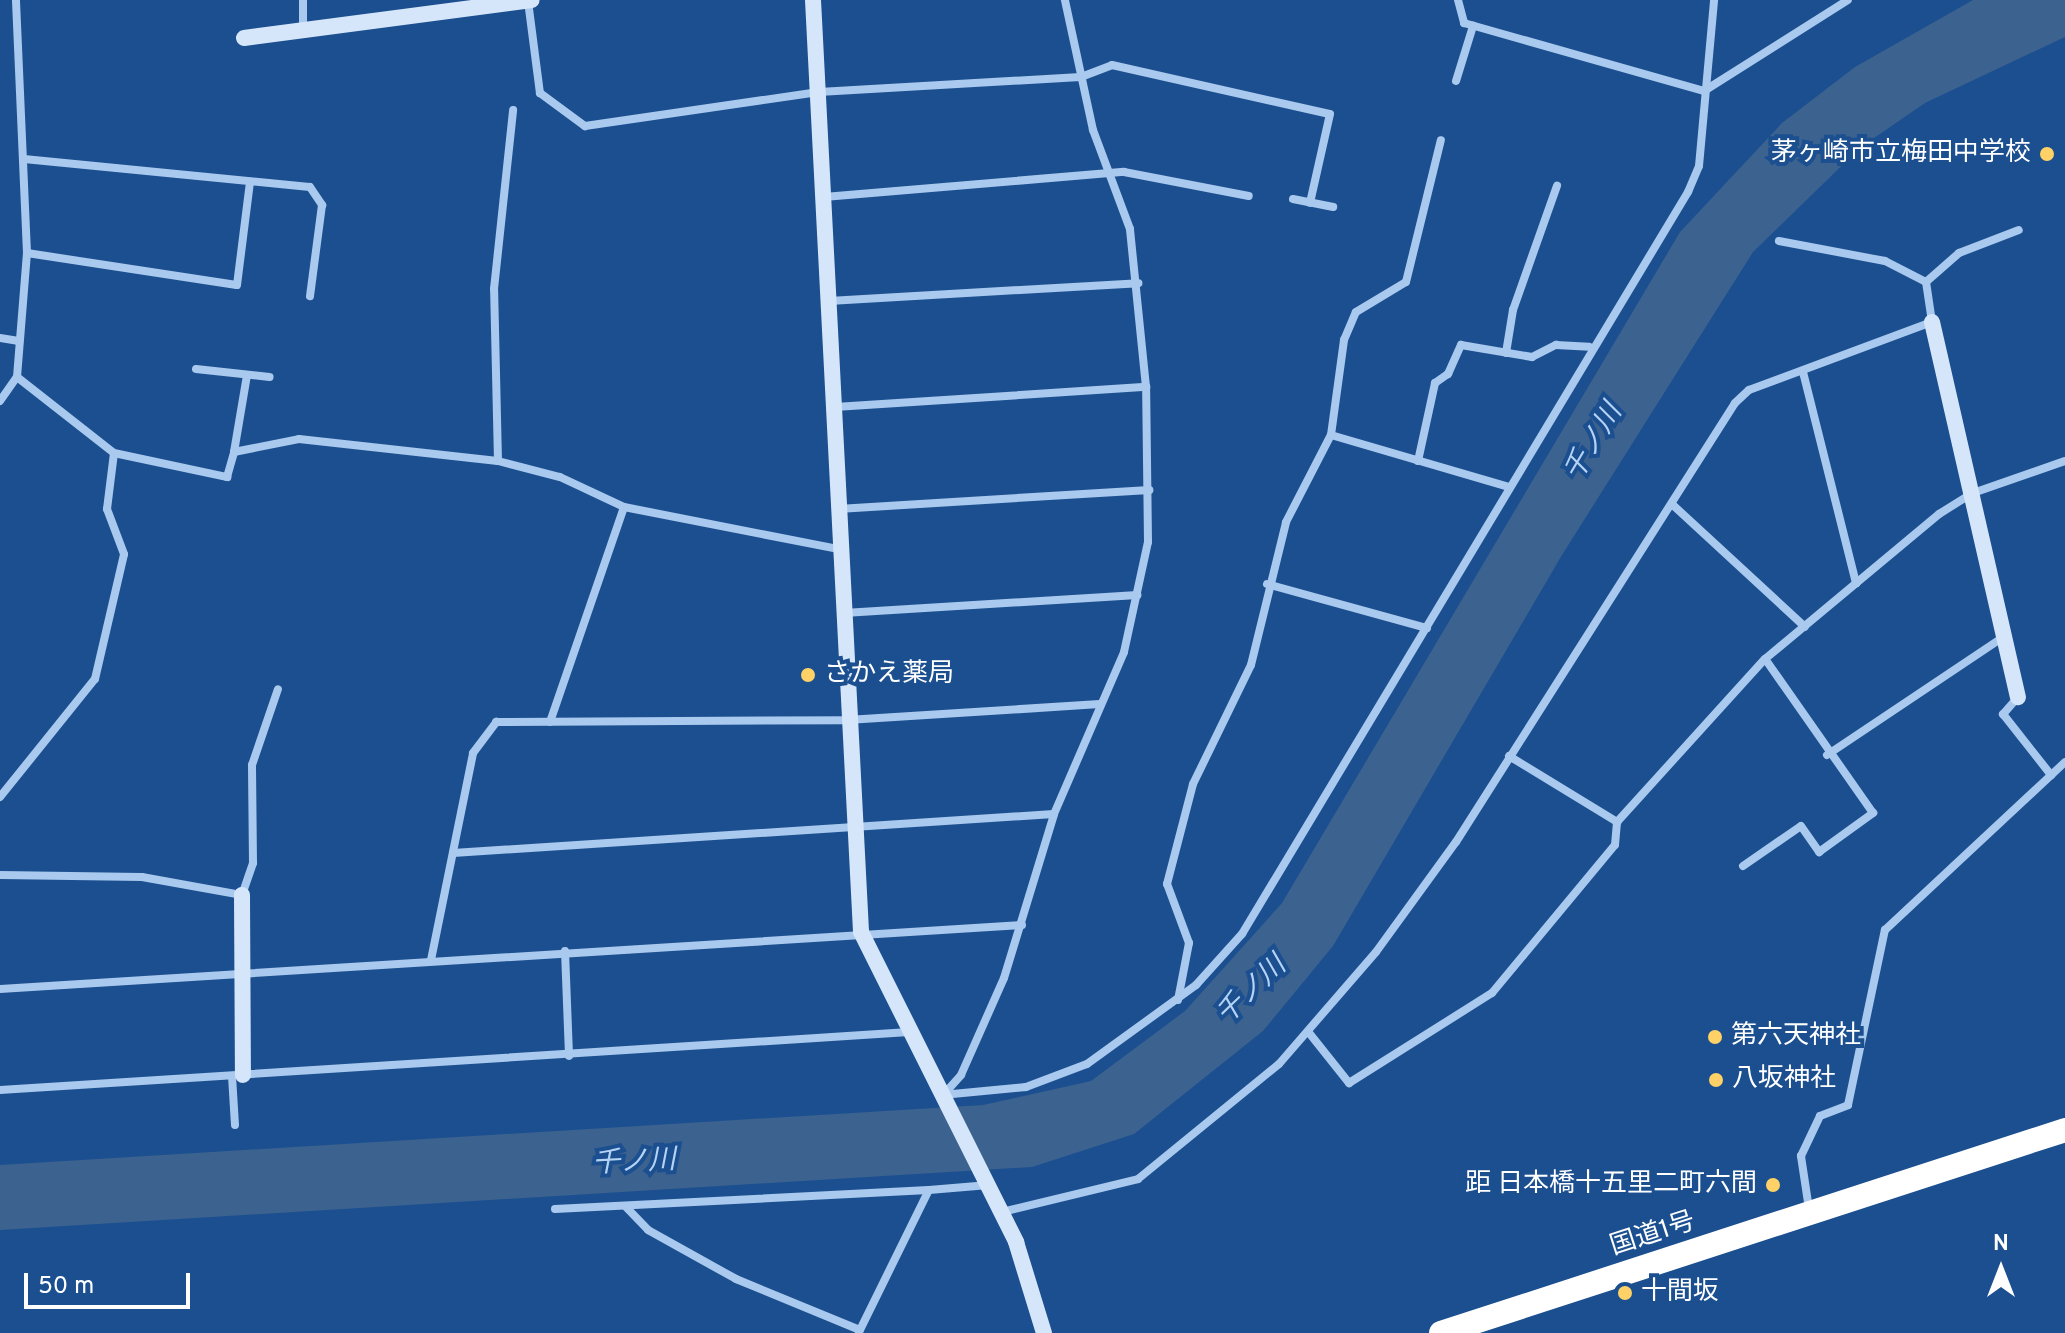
<!DOCTYPE html>
<html>
<head>
<meta charset="utf-8">
<style>
  body { margin:0 }
  #map { position:relative; width:2065px; height:1333px; overflow:hidden; background:#1b4f8f; font-family:Overpass,"Noto Sans JP",sans-serif }
  div>[style] { position:absolute }
  [style*='--x'] { left:calc(var(--x)*1px); top:calc(var(--y)*1px); width:calc(var(--w)*1px); rotate:calc(var(--a)*1deg) }
  .water>* { inset:0; background:#3c6290 }
  .street>* { height:8px; margin:-4px; padding:0 4px; transform-origin:4px; border-radius:4px; background:#a9c9ee }
  .secondary>* { height:16px; margin:-8px; padding:0 8px; transform-origin:8px; border-radius:8px; background:#d6e6fa }
  .highway>* { height:24px; margin:-12px; padding:0 12px; transform-origin:12px; border-radius:12px; background:#fff }
  .dots>* { width:22px; height:22px; translate:-50% -50%; box-sizing:border-box; border:4px solid #1b4f8f; border-radius:50% }
  span { translate:-50% -50%; white-space:nowrap; text-align:center; line-height:1.15; -webkit-text-stroke:8px #1b4f8f; paint-order:stroke }
  .poi-label { font-size:26px; color:#fff }
  .right { translate:-100% -50%; text-align:right }
  .left { translate:0 -50%; text-align:left }
  .street-label { font-size:26px; color:#fff }
  .water-label { font-size:28px; color:#b5d3f5; font-style:italic }
  .north { position:absolute; left:1961px; top:1229px; width:80px; height:80px; -webkit-text-stroke:6px #1b4f8f; paint-order:stroke; rotate:0deg; font-size:22px; font-weight:700; line-height:32px; text-align:center; color:#fff }
  .north::after { content:''; display:block; margin:auto; width:28px; height:36px; background:#fff; clip-path:polygon(50% 0,100% 100%,50% 72%,0 100%) }
  .scale { position:absolute; left:24px; top:1273px; width:166px; height:36px; box-sizing:border-box; border:4px solid #fff; border-top:0; padding-left:10px; font-size:24px; line-height:28px; white-space:nowrap; color:#fff; -webkit-text-stroke:6px #1b4f8f; paint-order:stroke }
</style>
</head>
<body>
<div id="map">
  <div class="water">
    <i style="clip-path:polygon(1973px 0,2065px 0,2065px 37px,1925px 103px,1861px 147px,1753px 252px,1562px 555px,1333px 946px,1263px 1031px,1134px 1134px,1032px 1167px,0 1230px,0 1165px,983px 1105px,1091px 1081px,1185px 1011px,1282px 903px,1680px 232px,1782px 123px,1855px 67px)"></i>
  </div>
  <div class="street">
    <i style="--x:1458;--y:0;--w:24;--a:75"></i>
    <i style="--x:1464;--y:23;--w:249;--a:15.8"></i>
    <i style="--x:1704;--y:91;--w:170;--a:-32.3"></i>
    <i style="--x:528;--y:1;--w:93;--a:82.6"></i>
    <i style="--x:540;--y:93;--w:56;--a:36.3"></i>
    <i style="--x:585;--y:126;--w:236;--a:-8.3"></i>
    <i style="--x:819;--y:92;--w:262;--a:-3.3"></i>
    <i style="--x:1081;--y:77;--w:33;--a:-21"></i>
    <i style="--x:1112;--y:65;--w:223;--a:12.7"></i>
    <i style="--x:1330;--y:114;--w:91;--a:102.7"></i>
    <i style="--x:303;--y:30;--w:30;--a:-90"></i>
    <i style="--x:1456;--y:81;--w:58;--a:-72.8"></i>
    <i style="--x:24;--y:159;--w:287;--a:5.6"></i>
    <i style="--x:310;--y:187;--w:22;--a:56"></i>
    <i style="--x:322;--y:205;--w:92;--a:97.5"></i>
    <i style="--x:824;--y:197;--w:301;--a:-4.8"></i>
    <i style="--x:1124;--y:172;--w:127;--a:10.9"></i>
    <i style="--x:1293;--y:199;--w:41;--a:11.3"></i>
    <i style="--x:27;--y:253;--w:212;--a:8.7"></i>
    <i style="--x:237;--y:285;--w:104;--a:-82.8"></i>
    <i style="--x:1926;--y:282;--w:44;--a:-41.3"></i>
    <i style="--x:1959;--y:253;--w:64;--a:-21"></i>
    <i style="--x:829;--y:301;--w:310;--a:-3.3"></i>
    <i style="--x:0;--y:338;--w:19;--a:9"></i>
    <i style="--x:1506;--y:353;--w:44;--a:-80.8"></i>
    <i style="--x:1513;--y:310;--w:132;--a:-70.5"></i>
    <i style="--x:196;--y:369;--w:74;--a:6.2"></i>
    <i style="--x:1803;--y:372;--w:218;--a:75.9"></i>
    <i style="--x:17;--y:377;--w:123;--a:38.1"></i>
    <i style="--x:114;--y:453;--w:116;--a:12"></i>
    <i style="--x:227;--y:477;--w:26;--a:-74"></i>
    <i style="--x:234;--y:452;--w:66;--a:-11.3"></i>
    <i style="--x:299;--y:439;--w:200;--a:6.3"></i>
    <i style="--x:498;--y:461;--w:64;--a:14.5"></i>
    <i style="--x:560;--y:477;--w:71;--a:25.1"></i>
    <i style="--x:0;--y:401;--w:29;--a:-55"></i>
    <i style="--x:17;--y:377;--w:124;--a:-85.4"></i>
    <i style="--x:27;--y:253;--w:253;--a:-92.5"></i>
    <i style="--x:835;--y:407;--w:312;--a:-3.7"></i>
    <i style="--x:1331;--y:435;--w:185;--a:16.3"></i>
    <i style="--x:234;--y:452;--w:78;--a:-80.4"></i>
    <i style="--x:498;--y:461;--w:172;--a:-91.3"></i>
    <i style="--x:494;--y:289;--w:180;--a:-83.9"></i>
    <i style="--x:1418;--y:461;--w:80;--a:-77.7"></i>
    <i style="--x:1435;--y:383;--w:16;--a:-35"></i>
    <i style="--x:1448;--y:374;--w:32;--a:-66"></i>
    <i style="--x:1461;--y:345;--w:72;--a:9.6"></i>
    <i style="--x:1532;--y:357;--w:27;--a:-27"></i>
    <i style="--x:1556;--y:345;--w:33;--a:3"></i>
    <i style="--x:1674;--y:506;--w:178;--a:42.7"></i>
    <i style="--x:838;--y:509;--w:312;--a:-3.5"></i>
    <i style="--x:1267;--y:584;--w:166;--a:15.4"></i>
    <i style="--x:844;--y:613;--w:294;--a:-3.5"></i>
    <i style="--x:2018;--y:697;--w:23;--a:131"></i>
    <i style="--x:2003;--y:714;--w:78;--a:51.8"></i>
    <i style="--x:550;--y:722;--w:227;--a:-71"></i>
    <i style="--x:624;--y:507;--w:219;--a:11.1"></i>
    <i style="--x:1827;--y:755;--w:214;--a:-33.8"></i>
    <i style="--x:1509;--y:756;--w:127;--a:31.4"></i>
    <i style="--x:0;--y:797;--w:151;--a:-51.2"></i>
    <i style="--x:95;--y:679;--w:128;--a:-76.9"></i>
    <i style="--x:124;--y:554;--w:48;--a:-110.7"></i>
    <i style="--x:107;--y:509;--w:56;--a:-82.9"></i>
    <i style="--x:453;--y:853;--w:602;--a:-3.71"></i>
    <i style="--x:1743;--y:866;--w:70;--a:-34.6"></i>
    <i style="--x:1801;--y:826;--w:32;--a:55"></i>
    <i style="--x:1819;--y:852;--w:67;--a:-35.8"></i>
    <i style="--x:1873;--y:813;--w:188;--a:-125"></i>
    <i style="--x:0;--y:875;--w:142;--a:0.8"></i>
    <i style="--x:142;--y:877;--w:102;--a:10.2"></i>
    <i style="--x:242;--y:895;--w:34;--a:-71"></i>
    <i style="--x:253;--y:863;--w:98;--a:-90.6"></i>
    <i style="--x:252;--y:765;--w:80;--a:-71.1"></i>
    <i style="--x:565;--y:951;--w:105;--a:87.8"></i>
    <i style="--x:431;--y:960;--w:211;--a:-78.5"></i>
    <i style="--x:473;--y:753;--w:39;--a:-53"></i>
    <i style="--x:496;--y:722;--w:351;--a:-0.3"></i>
    <i style="--x:847;--y:720;--w:253;--a:-3.6"></i>
    <i style="--x:0;--y:989;--w:1024;--a:-3.58"></i>
    <i style="--x:1178;--y:1000;--w:58;--a:-79.1"></i>
    <i style="--x:1189;--y:943;--w:63;--a:-110.4"></i>
    <i style="--x:1167;--y:884;--w:103;--a:-75.4"></i>
    <i style="--x:1193;--y:784;--w:132;--a:-64"></i>
    <i style="--x:1251;--y:665;--w:147;--a:-76.2"></i>
    <i style="--x:1286;--y:522;--w:98;--a:-62.7"></i>
    <i style="--x:1331;--y:435;--w:96;--a:-82.2"></i>
    <i style="--x:1344;--y:340;--w:30;--a:-67"></i>
    <i style="--x:1356;--y:312;--w:58;--a:-31"></i>
    <i style="--x:1406;--y:282;--w:146;--a:-76.2"></i>
    <i style="--x:1310;--y:1034;--w:63;--a:51.5"></i>
    <i style="--x:1349;--y:1083;--w:169;--a:-32.2"></i>
    <i style="--x:1492;--y:993;--w:192;--a:-50.3"></i>
    <i style="--x:1615;--y:845;--w:23;--a:-85"></i>
    <i style="--x:1617;--y:822;--w:220;--a:-47.8"></i>
    <i style="--x:1765;--y:659;--w:226;--a:-39.8"></i>
    <i style="--x:1939;--y:514;--w:40;--a:-32"></i>
    <i style="--x:1973;--y:493;--w:97;--a:-19.2"></i>
    <i style="--x:232;--y:1076;--w:49;--a:86.5"></i>
    <i style="--x:0;--y:1090;--w:911;--a:-3.65"></i>
    <i style="--x:945;--y:1093;--w:24;--a:-48"></i>
    <i style="--x:961;--y:1075;--w:106;--a:-66.1"></i>
    <i style="--x:1004;--y:978;--w:171;--a:-73"></i>
    <i style="--x:1054;--y:814;--w:176;--a:-66.6"></i>
    <i style="--x:1124;--y:652;--w:113;--a:-77.7"></i>
    <i style="--x:1148;--y:542;--w:155;--a:-90.7"></i>
    <i style="--x:1146;--y:387;--w:159;--a:-95.8"></i>
    <i style="--x:1130;--y:229;--w:106;--a:-110.5"></i>
    <i style="--x:1093;--y:130;--w:133;--a:-102.2"></i>
    <i style="--x:942;--y:1095;--w:84;--a:-5.4"></i>
    <i style="--x:1026;--y:1087;--w:65;--a:-20.7"></i>
    <i style="--x:1087;--y:1064;--w:135;--a:-35.9"></i>
    <i style="--x:1196;--y:985;--w:69;--a:-48"></i>
    <i style="--x:1242;--y:934;--w:866;--a:-58.99"></i>
    <i style="--x:1688;--y:192;--w:28;--a:-67"></i>
    <i style="--x:1699;--y:166;--w:167;--a:-84.8"></i>
    <i style="--x:626;--y:1207;--w:32;--a:46"></i>
    <i style="--x:648;--y:1230;--w:101;--a:29.1"></i>
    <i style="--x:736;--y:1279;--w:134;--a:22.4"></i>
    <i style="--x:555;--y:1209;--w:374;--a:-2.9"></i>
    <i style="--x:1809;--y:1209;--w:54;--a:-98.6"></i>
    <i style="--x:1801;--y:1156;--w:44;--a:-64.6"></i>
    <i style="--x:1820;--y:1116;--w:30;--a:-21"></i>
    <i style="--x:1848;--y:1105;--w:179;--a:-78.1"></i>
    <i style="--x:1885;--y:930;--w:246;--a:-43"></i>
    <i style="--x:1002;--y:1212;--w:140;--a:-13.6"></i>
    <i style="--x:1138;--y:1179;--w:182;--a:-39.2"></i>
    <i style="--x:1279;--y:1064;--w:148;--a:-49.1"></i>
    <i style="--x:1376;--y:952;--w:136;--a:-54"></i>
    <i style="--x:1456;--y:842;--w:520;--a:-57.56"></i>
    <i style="--x:1735;--y:403;--w:19;--a:-43"></i>
    <i style="--x:1749;--y:390;--w:195;--a:-20.4"></i>
    <i style="--x:1932;--y:322;--w:40;--a:-98.5"></i>
    <i style="--x:1926;--y:282;--w:46;--a:-152.9"></i>
    <i style="--x:1885;--y:261;--w:108;--a:-169.3"></i>
    <i style="--x:859;--y:1332;--w:158;--a:-63.8"></i>
    <i style="--x:929;--y:1190;--w:60;--a:-4.8"></i>
  </div>
  <div class="secondary">
    <i style="--x:813;--y:0;--w:933;--a:87.05"></i>
    <i style="--x:861;--y:932;--w:347;--a:63.4"></i>
    <i style="--x:1016;--y:1242;--w:95;--a:72.9"></i>
    <i style="--x:244;--y:38;--w:290;--a:-7.5"></i>
    <i style="--x:1932;--y:322;--w:385;--a:77.1"></i>
    <i style="--x:242;--y:895;--w:180;--a:89.7"></i>
  </div>
  <div class="highway">
    <i style="--x:1441;--y:1333;--w:656;--a:-18.02"></i>
  </div>
  <div class="dots">
    <i style="left:2047px;top:154px;background:#ffd166"></i>
    <i style="left:808px;top:675px;background:#ffd166"></i>
    <i style="left:1715px;top:1037px;background:#ffd166"></i>
    <i style="left:1716px;top:1080px;background:#ffd166"></i>
    <i style="left:1773px;top:1185px;background:#ffd166"></i>
    <i style="left:1625px;top:1293px;background:#ffd166"></i>
  </div>
  <div class="poi-label">
    <span class="right" style="left:2031px;top:154px">茅ヶ崎市立梅田中学校</span>
    <span class="left" style="left:824px;top:675px">さかえ薬局</span>
    <span class="left" style="left:1731px;top:1037px">第六天神社</span>
    <span class="left" style="left:1732px;top:1080px">八坂神社</span>
    <span class="right" style="left:1757px;top:1185px">距 日本橋十五里二町六間</span>
    <span class="left" style="left:1641px;top:1293px">十間坂</span>
  </div>
  <div class="street-label">
    <span style="left:1653px;top:1235px;rotate:-18deg">国道1号</span>
  </div>
  <div class="water-label">
    <span style="left:1594px;top:443px;rotate:-59deg">千ノ川</span>
    <span style="left:1252px;top:991px;rotate:-44deg">千ノ川</span>
    <span style="left:634px;top:1163px;rotate:-3deg">千ノ川</span>
  </div>
  <div class="north">N</div>
  <div class="scale">50 m</div>
</div>
</body>
</html>
